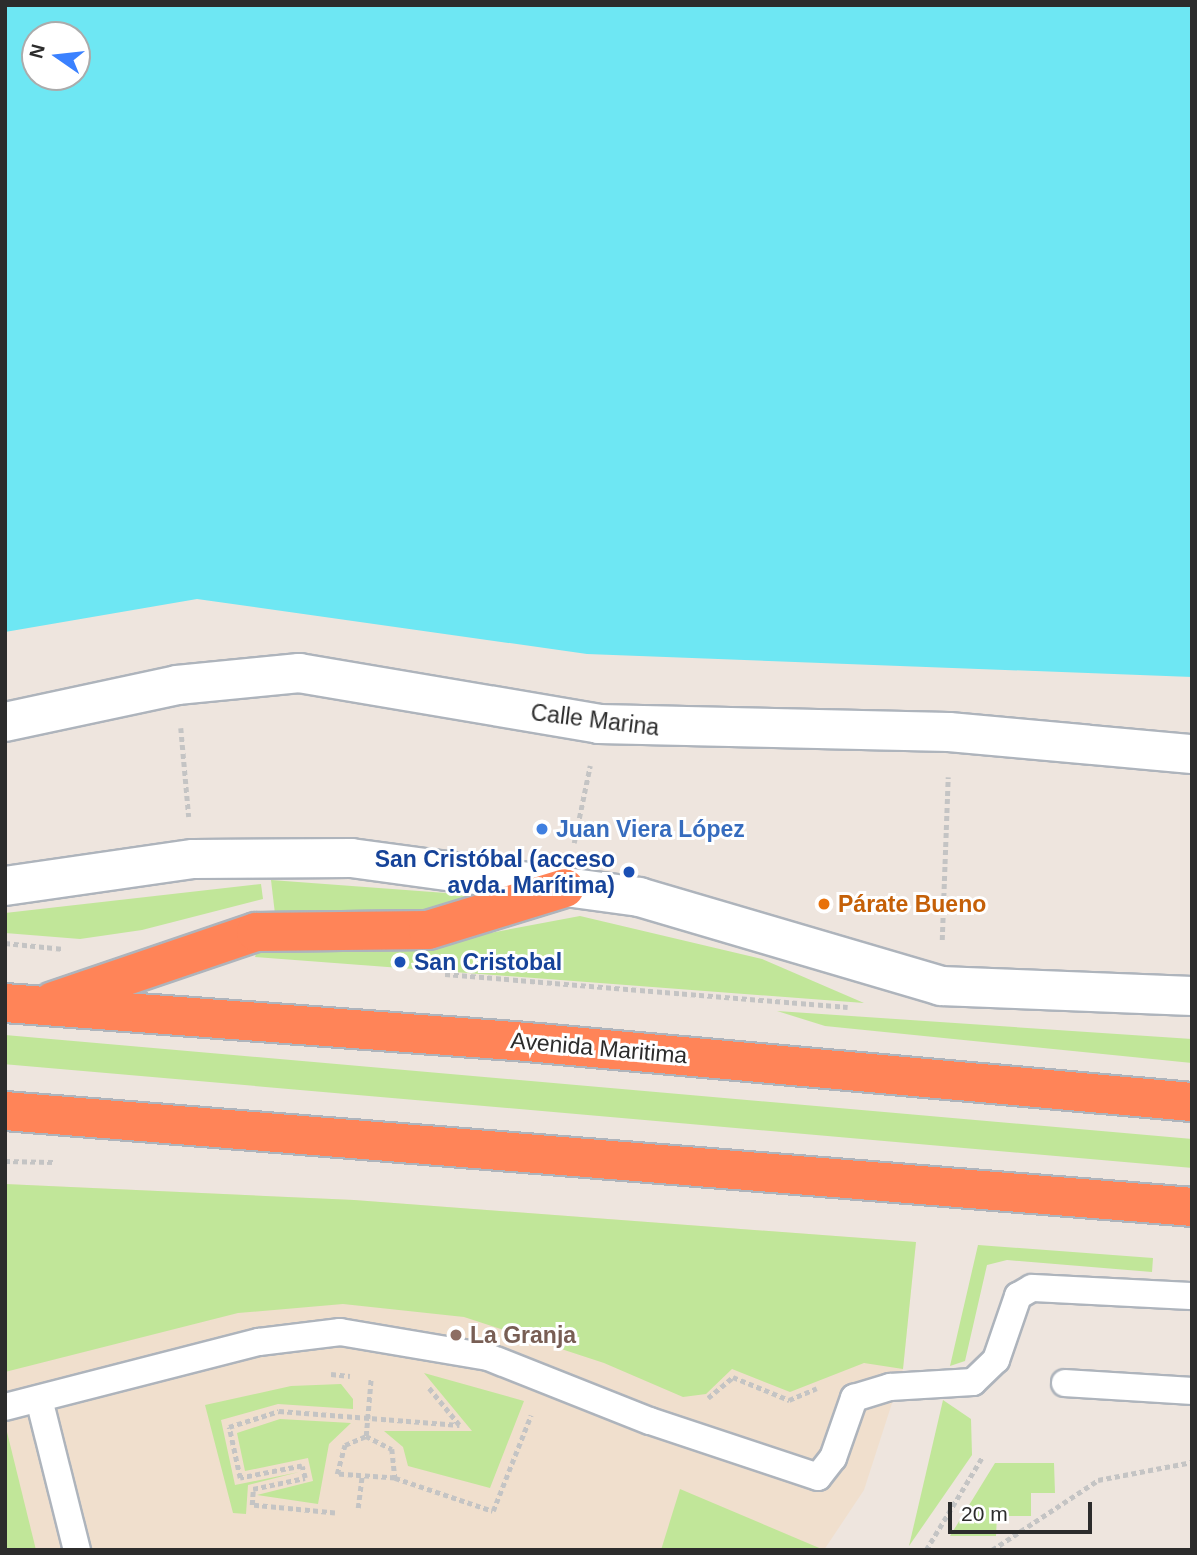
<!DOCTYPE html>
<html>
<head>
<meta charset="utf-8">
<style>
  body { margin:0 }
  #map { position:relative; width:1197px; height:1555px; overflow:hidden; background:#eee5de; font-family:Arial,sans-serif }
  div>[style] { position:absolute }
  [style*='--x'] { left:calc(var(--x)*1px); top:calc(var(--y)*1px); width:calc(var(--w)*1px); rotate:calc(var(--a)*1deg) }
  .education>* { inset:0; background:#f0dfcd }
  .green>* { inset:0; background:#c1e699; transform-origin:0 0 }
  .water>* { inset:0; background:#6ee7f3 }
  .path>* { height:4.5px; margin-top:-2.25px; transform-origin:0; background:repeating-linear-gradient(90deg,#c4c4c4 0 5px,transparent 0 8.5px) }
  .roads { filter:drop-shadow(2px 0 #aeb4bc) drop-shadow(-2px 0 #aeb4bc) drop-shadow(0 2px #aeb4bc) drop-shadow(0 -2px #aeb4bc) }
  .lane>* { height:26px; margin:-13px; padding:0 13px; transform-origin:13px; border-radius:13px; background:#fff }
  .street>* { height:38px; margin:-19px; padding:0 19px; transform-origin:19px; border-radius:19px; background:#fff }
  .highway>* { height:38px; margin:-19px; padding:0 19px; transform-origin:19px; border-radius:19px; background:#ff8458 }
  .dots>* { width:19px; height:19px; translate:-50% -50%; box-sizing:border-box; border:4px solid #fff; border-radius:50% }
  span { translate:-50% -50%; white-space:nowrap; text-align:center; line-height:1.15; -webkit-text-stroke:6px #fff; paint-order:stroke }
  .street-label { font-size:23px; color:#2c2c2c }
  .shop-label { font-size:23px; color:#366cbe; font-weight:700 }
  .left { translate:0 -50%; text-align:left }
  .transit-label { font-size:23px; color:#164399; font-weight:700 }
  .right { translate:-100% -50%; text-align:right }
  .food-label { font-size:23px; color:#c56008; font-weight:700 }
  .education-label { font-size:23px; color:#785e54; font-weight:700 }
  .frame { position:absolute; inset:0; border:7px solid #2c2c2c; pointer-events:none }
  .north { position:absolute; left:21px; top:21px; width:70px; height:70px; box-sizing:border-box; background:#fff; border:2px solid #ababab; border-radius:50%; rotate:284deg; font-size:19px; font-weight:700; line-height:28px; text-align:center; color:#2c2c2c }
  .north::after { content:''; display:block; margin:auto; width:24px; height:32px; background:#3a81ff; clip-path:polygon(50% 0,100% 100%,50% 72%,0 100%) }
  .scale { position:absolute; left:948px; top:1502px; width:144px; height:32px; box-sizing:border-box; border:4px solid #2c2c2c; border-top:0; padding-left:9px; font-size:21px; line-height:24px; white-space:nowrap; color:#2c2c2c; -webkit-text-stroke:5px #fff; paint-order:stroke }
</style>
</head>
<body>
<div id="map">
  <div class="education">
    <i style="clip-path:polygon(5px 1184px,354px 1200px,916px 1242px,903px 1369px,864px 1490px,824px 1550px,5px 1550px)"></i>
  </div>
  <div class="green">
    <i style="clip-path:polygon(271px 880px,473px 895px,465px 904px,440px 911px,275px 914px)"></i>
    <i style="clip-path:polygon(261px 884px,263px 899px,142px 930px,80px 939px,5px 933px,5px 913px)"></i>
    <i style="clip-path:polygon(580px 916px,762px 959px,864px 1003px,255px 957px,257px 951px,432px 944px)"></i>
    <i style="clip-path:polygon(777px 1011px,1192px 1039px,1192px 1063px,825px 1026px)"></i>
    <i style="left:5px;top:1035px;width:1192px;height:29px;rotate:5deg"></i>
    <i style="clip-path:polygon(5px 1184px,354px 1200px,916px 1242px,903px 1369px,864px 1363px,790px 1392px,732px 1369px,706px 1394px,683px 1397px,604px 1363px,464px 1317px,343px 1304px,238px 1313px,5px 1372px)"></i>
    <i style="clip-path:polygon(978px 1245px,1153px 1258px,1152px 1272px,1007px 1260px,987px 1265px,965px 1361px,950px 1366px)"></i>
    <i style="clip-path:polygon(424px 1373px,524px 1401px,490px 1488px,408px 1466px,403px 1447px,384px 1431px,472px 1431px)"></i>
    <i style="clip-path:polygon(341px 1384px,353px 1399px,353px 1409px,278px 1404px,221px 1420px,235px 1485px,299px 1472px,248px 1485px,246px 1514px,233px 1513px,205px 1405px,291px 1386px)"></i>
    <i style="clip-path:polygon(943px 1400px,971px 1419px,972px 1455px,909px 1546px)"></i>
    <i style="clip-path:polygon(280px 1419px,351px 1423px,329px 1444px,318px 1504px,257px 1495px,313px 1481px,308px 1458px,245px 1471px,237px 1433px)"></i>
    <i style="clip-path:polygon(5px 1432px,7px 1432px,36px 1550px,5px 1550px)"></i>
    <i style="clip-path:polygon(995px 1463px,1054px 1463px,1055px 1493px,1031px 1493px,1031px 1516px,997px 1516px,996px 1536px,950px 1536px)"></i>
    <i style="clip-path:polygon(680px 1489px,824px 1550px,661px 1550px)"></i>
  </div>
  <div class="water">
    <i style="clip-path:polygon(evenodd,5px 5px,1192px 5px,1192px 677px,587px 654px,197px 599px,5px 632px,5px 5px,35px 35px,77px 35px,77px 77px,35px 77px,35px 35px)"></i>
  </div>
  <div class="path">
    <i style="--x:181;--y:728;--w:89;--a:84.9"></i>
    <i style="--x:574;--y:843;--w:79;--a:-78.3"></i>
    <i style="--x:942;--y:940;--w:163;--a:-87.9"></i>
    <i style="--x:5;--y:943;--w:59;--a:5.8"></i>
    <i style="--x:445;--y:974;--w:404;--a:4.7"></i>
    <i style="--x:5;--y:1161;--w:48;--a:1.2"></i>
    <i style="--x:331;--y:1374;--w:19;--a:6"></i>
    <i style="--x:708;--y:1398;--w:33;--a:-40"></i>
    <i style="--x:733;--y:1377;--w:61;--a:22.3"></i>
    <i style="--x:789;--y:1400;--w:30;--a:-23"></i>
    <i style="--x:366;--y:1436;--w:29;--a:27"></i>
    <i style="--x:392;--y:1449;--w:29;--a:84"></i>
    <i style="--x:395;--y:1478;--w:58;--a:-176.1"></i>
    <i style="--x:337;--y:1474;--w:30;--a:-75"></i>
    <i style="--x:345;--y:1445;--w:23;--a:-23"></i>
    <i style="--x:366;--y:1436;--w:58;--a:-85.1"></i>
    <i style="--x:395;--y:1478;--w:103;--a:18.6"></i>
    <i style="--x:493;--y:1511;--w:103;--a:-68.4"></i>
    <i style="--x:358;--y:1508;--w:32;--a:-83"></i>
    <i style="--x:335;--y:1513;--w:83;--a:-174.5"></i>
    <i style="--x:252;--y:1505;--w:16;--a:-86"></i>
    <i style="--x:253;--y:1489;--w:53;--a:-11.9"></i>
    <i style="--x:305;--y:1478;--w:12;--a:-104"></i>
    <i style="--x:302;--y:1466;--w:63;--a:169"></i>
    <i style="--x:240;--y:1478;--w:52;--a:-102.2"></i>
    <i style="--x:229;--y:1427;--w:52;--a:-17.7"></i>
    <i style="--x:279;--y:1411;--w:181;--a:4.4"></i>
    <i style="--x:459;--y:1425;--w:50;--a:-129.4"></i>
    <i style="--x:921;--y:1550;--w:62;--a:0"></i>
    <i style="--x:926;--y:1550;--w:110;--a:-58.8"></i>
    <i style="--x:992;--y:1550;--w:127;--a:-33.4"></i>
    <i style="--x:1098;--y:1480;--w:96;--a:-10.8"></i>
  </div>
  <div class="roads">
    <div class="lane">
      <i style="--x:1065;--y:1383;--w:127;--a:3.6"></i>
      <i style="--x:39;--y:1399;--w:156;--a:75.9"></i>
      <i style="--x:5;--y:1407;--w:262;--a:-14.4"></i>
      <i style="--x:259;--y:1342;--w:82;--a:-7"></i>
      <i style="--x:340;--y:1332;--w:150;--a:9.6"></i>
      <i style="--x:488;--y:1357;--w:174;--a:21.6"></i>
      <i style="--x:650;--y:1421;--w:177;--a:18.4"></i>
      <i style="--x:818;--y:1477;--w:24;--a:-52"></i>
      <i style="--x:833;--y:1458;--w:64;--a:-70.7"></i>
      <i style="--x:854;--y:1398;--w:38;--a:-17"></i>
      <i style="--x:890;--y:1387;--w:83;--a:-3.4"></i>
      <i style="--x:973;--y:1382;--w:32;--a:-44"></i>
      <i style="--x:996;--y:1360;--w:68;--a:-71"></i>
      <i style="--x:1018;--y:1296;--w:16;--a:-30"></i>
      <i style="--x:1032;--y:1288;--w:160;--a:2.9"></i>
    </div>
    <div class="street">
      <i style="--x:5;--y:722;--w:176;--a:-12.1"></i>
      <i style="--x:177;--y:685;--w:123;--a:-5.6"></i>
      <i style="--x:299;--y:673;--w:304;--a:9.6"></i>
      <i style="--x:599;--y:724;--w:350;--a:1.3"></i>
      <i style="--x:949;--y:732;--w:244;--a:5.2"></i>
      <i style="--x:5;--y:886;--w:190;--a:-8.2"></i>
      <i style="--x:193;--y:859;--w:158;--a:-0.4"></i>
      <i style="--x:351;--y:858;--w:291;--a:7.7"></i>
      <i style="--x:639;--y:897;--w:315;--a:16.4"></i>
      <i style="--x:941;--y:986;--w:251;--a:2.3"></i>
    </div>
    <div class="highway">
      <i style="--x:53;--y:1001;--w:214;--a:-18.8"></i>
      <i style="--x:256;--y:932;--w:172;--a:-0.7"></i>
      <i style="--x:428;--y:930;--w:143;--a:-17"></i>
      <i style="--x:5;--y:1003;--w:523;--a:4.27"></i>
      <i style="--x:527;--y:1042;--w:668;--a:5.16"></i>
      <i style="--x:5;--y:1111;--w:1191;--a:4.62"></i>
    </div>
  </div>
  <div class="dots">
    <i style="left:542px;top:829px;background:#3f7fe0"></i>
    <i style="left:629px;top:872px;background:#1a4fb4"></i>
    <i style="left:824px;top:904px;background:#e8710a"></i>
    <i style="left:400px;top:962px;background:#1a4fb4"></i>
    <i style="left:456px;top:1335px;background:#8d6e63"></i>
  </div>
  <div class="street-label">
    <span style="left:595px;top:720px;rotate:7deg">Calle Marina</span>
    <span style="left:599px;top:1048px;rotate:5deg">Avenida Maritima</span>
  </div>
  <div class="shop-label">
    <span class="left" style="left:556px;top:829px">Juan Viera López</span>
  </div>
  <div class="transit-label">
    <span class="right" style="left:615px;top:872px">San Cristóbal (acceso<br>avda. Marítima)</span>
    <span class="left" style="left:414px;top:962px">San Cristobal</span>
  </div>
  <div class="food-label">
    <span class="left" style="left:838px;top:904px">Párate Bueno</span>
  </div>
  <div class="education-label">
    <span class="left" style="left:470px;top:1335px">La Granja</span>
  </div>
  <div class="frame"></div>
  <div class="north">N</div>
  <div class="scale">20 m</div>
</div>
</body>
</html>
